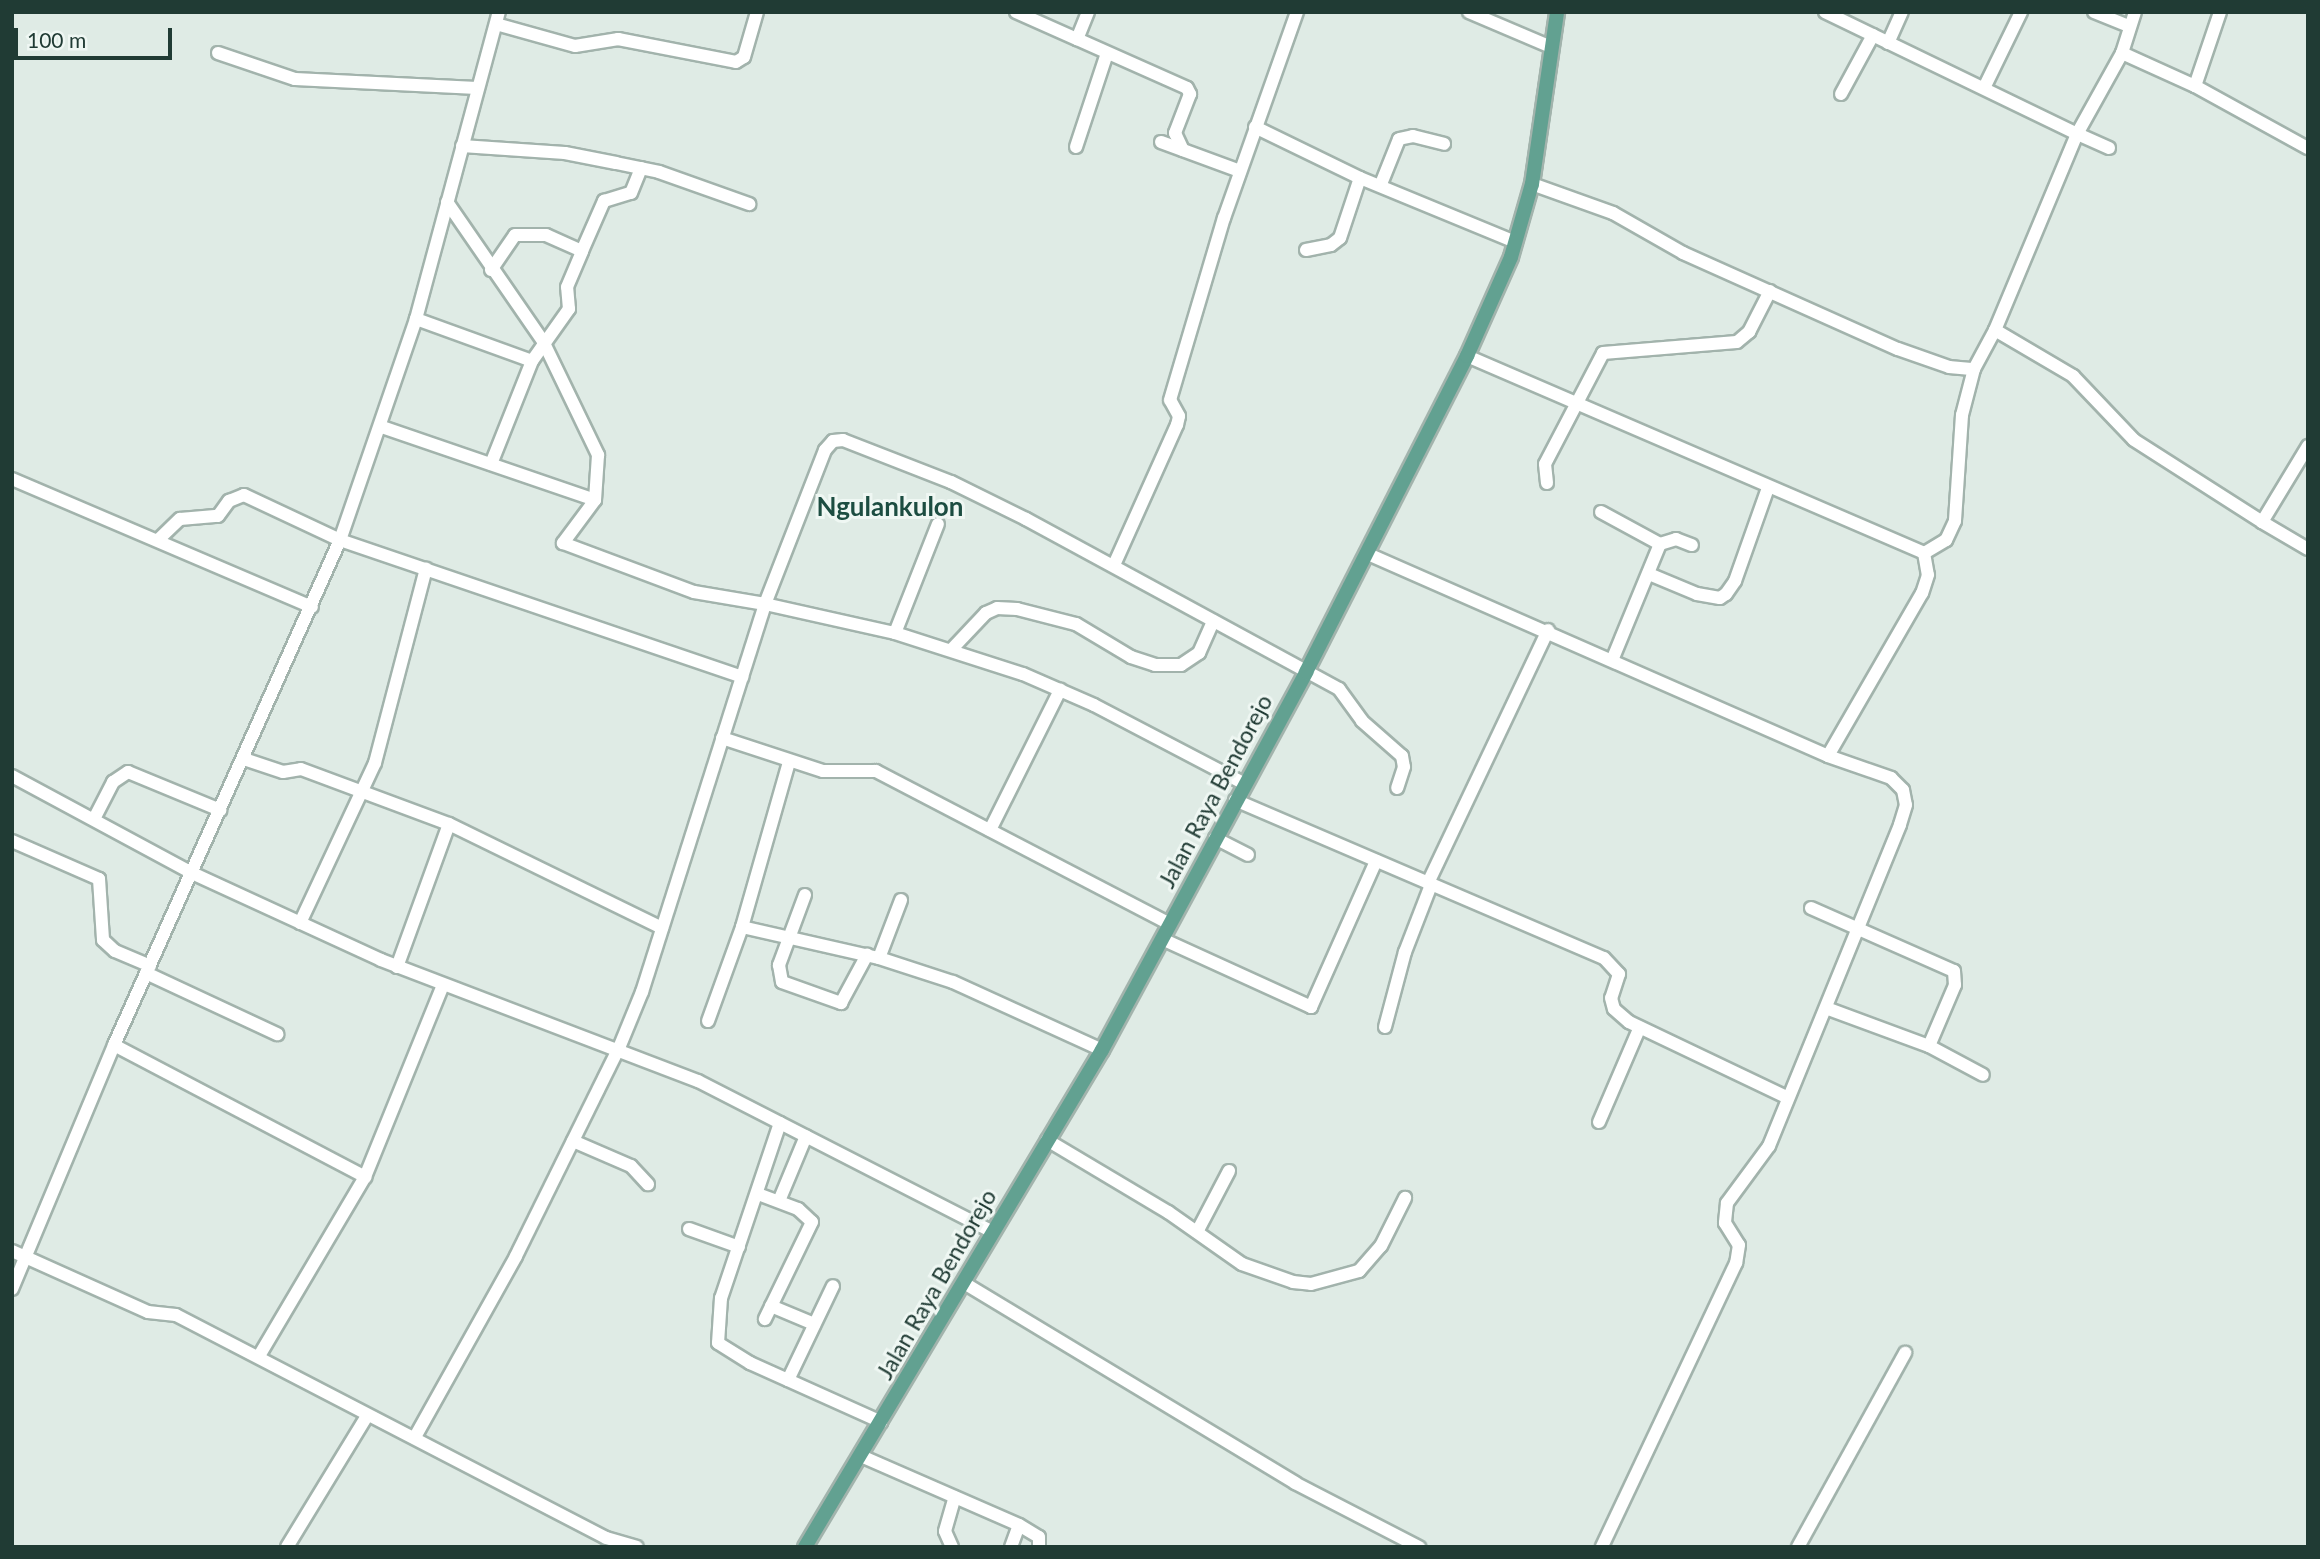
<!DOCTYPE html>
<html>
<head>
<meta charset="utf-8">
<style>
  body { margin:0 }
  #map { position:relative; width:2320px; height:1559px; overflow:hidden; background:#dfebe5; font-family:Lato,sans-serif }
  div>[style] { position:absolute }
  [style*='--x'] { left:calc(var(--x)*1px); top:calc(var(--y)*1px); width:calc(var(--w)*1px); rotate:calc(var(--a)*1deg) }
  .roads { filter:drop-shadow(2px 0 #a2b3ac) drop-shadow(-2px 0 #a2b3ac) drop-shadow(0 2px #a2b3ac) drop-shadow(0 -2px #a2b3ac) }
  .minor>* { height:12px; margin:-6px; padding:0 6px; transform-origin:6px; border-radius:6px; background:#fff }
  .major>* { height:14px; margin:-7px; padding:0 7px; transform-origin:7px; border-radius:7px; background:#62a191 }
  span { translate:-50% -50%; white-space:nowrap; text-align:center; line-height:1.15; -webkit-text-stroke:6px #eff7f3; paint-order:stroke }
  .street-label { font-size:23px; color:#203b34 }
  .quarter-label { font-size:26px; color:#1c4d41; font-weight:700 }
  .frame { position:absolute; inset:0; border:14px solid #203b34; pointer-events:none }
  .scale { position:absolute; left:14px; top:28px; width:158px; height:32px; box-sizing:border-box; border:4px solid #203b34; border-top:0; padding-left:9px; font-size:21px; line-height:24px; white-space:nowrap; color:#203b34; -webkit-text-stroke:5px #eff7f3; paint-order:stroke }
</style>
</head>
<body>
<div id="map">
  <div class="roads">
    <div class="minor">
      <i style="--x:1016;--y:12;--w:67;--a:23.9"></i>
      <i style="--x:1088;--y:12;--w:29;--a:112"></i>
      <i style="--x:1077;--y:39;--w:120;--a:24"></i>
      <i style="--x:1187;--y:88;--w:7;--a:63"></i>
      <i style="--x:1190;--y:94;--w:42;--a:111"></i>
      <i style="--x:1175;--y:133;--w:19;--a:65"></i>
      <i style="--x:1469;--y:12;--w:89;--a:23.1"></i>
      <i style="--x:1825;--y:12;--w:280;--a:25.8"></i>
      <i style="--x:2077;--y:134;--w:212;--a:112.7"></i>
      <i style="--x:1995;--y:330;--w:44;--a:118.3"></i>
      <i style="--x:1974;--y:369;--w:48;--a:104.6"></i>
      <i style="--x:1962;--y:415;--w:106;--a:93.8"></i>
      <i style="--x:1955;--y:521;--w:21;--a:115"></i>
      <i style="--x:1946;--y:540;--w:26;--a:149"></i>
      <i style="--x:2094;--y:12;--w:38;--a:22"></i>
      <i style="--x:496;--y:24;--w:82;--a:15.6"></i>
      <i style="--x:575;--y:46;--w:44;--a:-9.2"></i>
      <i style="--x:618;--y:39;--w:120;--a:11"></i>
      <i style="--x:736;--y:62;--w:9;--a:-32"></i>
      <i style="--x:744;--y:57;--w:47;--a:-73.9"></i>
      <i style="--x:1888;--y:43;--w:34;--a:-66"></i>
      <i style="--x:218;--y:53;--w:81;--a:18.7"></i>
      <i style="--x:295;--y:79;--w:182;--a:2.8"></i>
      <i style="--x:2122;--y:53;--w:80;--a:24.3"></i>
      <i style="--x:2195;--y:86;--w:129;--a:28.8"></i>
      <i style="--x:2195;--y:86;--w:78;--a:-71.3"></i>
      <i style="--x:1984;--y:88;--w:85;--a:-64"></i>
      <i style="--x:1841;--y:94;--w:67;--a:-61.5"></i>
      <i style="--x:1255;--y:127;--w:117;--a:25.9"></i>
      <i style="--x:1360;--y:178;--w:168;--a:22.4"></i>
      <i style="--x:1161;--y:142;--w:84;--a:20.2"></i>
      <i style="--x:462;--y:146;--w:103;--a:3.9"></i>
      <i style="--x:565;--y:153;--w:52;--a:11.1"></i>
      <i style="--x:616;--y:163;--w:44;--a:11.8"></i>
      <i style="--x:659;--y:172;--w:96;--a:19.6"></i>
      <i style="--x:1076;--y:147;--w:99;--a:-71.7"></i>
      <i style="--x:2109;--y:148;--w:35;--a:-156"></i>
      <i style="--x:2077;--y:134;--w:93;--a:-60.9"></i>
      <i style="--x:2122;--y:53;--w:43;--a:-72.4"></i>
      <i style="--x:1381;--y:184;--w:48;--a:-68.2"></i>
      <i style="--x:1399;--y:139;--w:14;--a:-12"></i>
      <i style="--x:1413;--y:136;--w:32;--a:14"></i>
      <i style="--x:1532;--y:184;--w:86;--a:19.7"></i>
      <i style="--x:1613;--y:213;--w:81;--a:29.7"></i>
      <i style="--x:1683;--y:253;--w:235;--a:24.1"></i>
      <i style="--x:1898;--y:349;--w:54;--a:19.4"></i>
      <i style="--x:1949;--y:367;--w:25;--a:5"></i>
      <i style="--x:447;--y:202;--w:169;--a:55.4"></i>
      <i style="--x:543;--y:341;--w:127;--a:64.2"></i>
      <i style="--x:598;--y:455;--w:45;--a:93.8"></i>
      <i style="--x:595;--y:500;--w:54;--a:126.7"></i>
      <i style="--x:563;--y:543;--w:140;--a:20.5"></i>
      <i style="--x:694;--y:592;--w:72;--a:9.6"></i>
      <i style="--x:765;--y:604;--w:165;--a:-68.7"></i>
      <i style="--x:825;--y:450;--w:12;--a:-48"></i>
      <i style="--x:833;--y:441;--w:10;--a:-6"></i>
      <i style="--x:843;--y:440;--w:116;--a:21.3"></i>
      <i style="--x:951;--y:482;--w:84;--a:26.3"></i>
      <i style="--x:1026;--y:519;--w:356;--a:28.5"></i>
      <i style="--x:1339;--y:689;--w:39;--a:54"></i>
      <i style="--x:1362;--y:721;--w:53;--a:41.2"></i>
      <i style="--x:1402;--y:756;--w:11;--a:80"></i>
      <i style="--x:1404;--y:767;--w:22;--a:108"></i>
      <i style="--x:1306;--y:250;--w:25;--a:-11"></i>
      <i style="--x:1331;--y:245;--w:11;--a:-38"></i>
      <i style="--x:1340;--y:238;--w:63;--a:-71.6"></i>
      <i style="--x:491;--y:270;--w:42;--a:-55.6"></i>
      <i style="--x:515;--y:235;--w:31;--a:0"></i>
      <i style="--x:546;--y:235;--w:39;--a:24"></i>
      <i style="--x:582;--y:251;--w:55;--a:-66.3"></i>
      <i style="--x:604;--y:201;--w:28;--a:-17"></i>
      <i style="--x:631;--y:193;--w:27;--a:-68"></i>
      <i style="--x:416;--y:319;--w:123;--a:19.9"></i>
      <i style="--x:1995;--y:330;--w:91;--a:30.5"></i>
      <i style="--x:2073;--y:376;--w:88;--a:46.4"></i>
      <i style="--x:2134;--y:440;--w:152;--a:32.6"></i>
      <i style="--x:2262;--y:522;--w:89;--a:-58.8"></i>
      <i style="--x:1467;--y:356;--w:498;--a:23.3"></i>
      <i style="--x:1924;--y:553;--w:22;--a:80"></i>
      <i style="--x:1928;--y:575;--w:19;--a:108"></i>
      <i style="--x:1922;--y:593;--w:188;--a:120"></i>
      <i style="--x:382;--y:427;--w:225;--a:18.9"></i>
      <i style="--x:491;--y:464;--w:111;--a:-68.3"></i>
      <i style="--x:532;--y:361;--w:64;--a:-54.6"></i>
      <i style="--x:569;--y:309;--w:22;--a:-95"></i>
      <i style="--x:567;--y:287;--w:39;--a:-67"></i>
      <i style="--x:12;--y:479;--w:326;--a:23.1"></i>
      <i style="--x:1547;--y:483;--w:19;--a:-96"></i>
      <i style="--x:1545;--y:464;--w:125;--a:-62.4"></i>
      <i style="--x:1603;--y:353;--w:134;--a:-4.7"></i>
      <i style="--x:1737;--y:342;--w:16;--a:-40"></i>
      <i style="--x:1749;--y:332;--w:46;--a:-62.9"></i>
      <i style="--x:1601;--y:512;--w:67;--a:28.5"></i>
      <i style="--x:2262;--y:522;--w:53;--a:30.4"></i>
      <i style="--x:159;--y:539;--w:29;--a:-44"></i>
      <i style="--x:180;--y:519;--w:38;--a:-5"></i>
      <i style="--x:218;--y:516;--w:19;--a:-54"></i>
      <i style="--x:229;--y:501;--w:16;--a:-22"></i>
      <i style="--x:244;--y:495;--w:106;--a:25.1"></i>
      <i style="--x:340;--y:540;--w:425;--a:18.8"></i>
      <i style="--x:1368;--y:554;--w:502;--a:23.71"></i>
      <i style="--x:1828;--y:756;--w:67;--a:19.2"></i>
      <i style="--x:1891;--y:778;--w:17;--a:45"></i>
      <i style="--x:1903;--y:790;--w:15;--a:79"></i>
      <i style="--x:1906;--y:805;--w:21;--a:107"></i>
      <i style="--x:1900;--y:825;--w:347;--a:112.2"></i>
      <i style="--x:1769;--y:1146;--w:71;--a:126.4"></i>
      <i style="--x:1727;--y:1203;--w:20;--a:96"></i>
      <i style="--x:1725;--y:1223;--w:26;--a:58"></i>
      <i style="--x:1739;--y:1245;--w:18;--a:99"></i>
      <i style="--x:1736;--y:1263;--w:314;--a:115.3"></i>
      <i style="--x:1114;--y:565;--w:154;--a:-65.8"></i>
      <i style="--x:1177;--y:425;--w:9;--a:-77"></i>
      <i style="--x:1179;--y:416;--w:18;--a:-119"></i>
      <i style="--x:1170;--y:400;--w:190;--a:-73.5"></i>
      <i style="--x:1224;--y:218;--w:219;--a:-70.5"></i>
      <i style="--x:1649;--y:574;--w:52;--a:22.6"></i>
      <i style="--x:1697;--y:594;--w:23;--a:10"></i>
      <i style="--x:1720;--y:598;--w:7;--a:-34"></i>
      <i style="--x:1726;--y:594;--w:16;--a:-55"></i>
      <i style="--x:1735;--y:581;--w:99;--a:-70.5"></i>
      <i style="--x:895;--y:633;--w:117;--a:-68.5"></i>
      <i style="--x:951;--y:650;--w:51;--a:-46.6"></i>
      <i style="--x:986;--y:613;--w:12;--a:-24"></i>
      <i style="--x:997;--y:608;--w:20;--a:3"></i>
      <i style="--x:1017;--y:609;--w:61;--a:14.3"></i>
      <i style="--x:1076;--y:624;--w:64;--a:31"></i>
      <i style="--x:1131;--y:657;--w:25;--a:18"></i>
      <i style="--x:1155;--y:665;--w:26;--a:0"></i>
      <i style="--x:1181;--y:665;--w:22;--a:-34"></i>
      <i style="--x:1199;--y:653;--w:35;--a:-66"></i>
      <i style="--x:1613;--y:658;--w:123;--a:-67.6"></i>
      <i style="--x:1660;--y:544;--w:17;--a:-17"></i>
      <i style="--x:1676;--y:539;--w:17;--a:21"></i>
      <i style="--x:722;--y:738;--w:106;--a:18.1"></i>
      <i style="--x:823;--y:771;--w:53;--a:0"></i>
      <i style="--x:876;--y:771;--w:331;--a:27.5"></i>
      <i style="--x:244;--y:759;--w:41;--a:18.4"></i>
      <i style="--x:283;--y:772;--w:18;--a:-9"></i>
      <i style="--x:301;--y:769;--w:158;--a:20.4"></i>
      <i style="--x:449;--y:824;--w:237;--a:26"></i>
      <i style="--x:12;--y:776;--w:204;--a:28.3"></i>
      <i style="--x:192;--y:873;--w:208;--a:24.7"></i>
      <i style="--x:381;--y:960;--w:339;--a:20.9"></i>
      <i style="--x:698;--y:1081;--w:331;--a:27.1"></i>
      <i style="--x:1235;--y:800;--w:401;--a:23.2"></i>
      <i style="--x:1604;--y:958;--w:22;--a:47"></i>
      <i style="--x:1619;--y:974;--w:25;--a:108"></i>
      <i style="--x:1611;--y:998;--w:11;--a:75"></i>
      <i style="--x:1614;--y:1009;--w:20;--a:41"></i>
      <i style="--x:1629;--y:1022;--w:176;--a:25.5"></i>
      <i style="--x:94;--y:819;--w:42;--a:-62.8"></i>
      <i style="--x:113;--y:782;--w:18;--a:-34"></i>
      <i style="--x:128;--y:772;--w:100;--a:22.4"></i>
      <i style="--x:990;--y:830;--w:157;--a:-63.4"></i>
      <i style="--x:1215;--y:838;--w:37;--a:27"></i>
      <i style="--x:12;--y:841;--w:95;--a:23.6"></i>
      <i style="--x:99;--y:879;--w:61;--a:86.2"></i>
      <i style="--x:103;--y:940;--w:16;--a:43"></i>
      <i style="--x:115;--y:951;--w:38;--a:23"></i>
      <i style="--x:1428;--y:883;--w:280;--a:-64.6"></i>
      <i style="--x:805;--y:895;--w:75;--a:110.4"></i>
      <i style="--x:779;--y:965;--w:17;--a:80"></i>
      <i style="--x:782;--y:982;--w:63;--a:19.6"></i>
      <i style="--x:841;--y:1003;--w:55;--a:-61.6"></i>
      <i style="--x:1811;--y:908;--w:156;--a:23.8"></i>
      <i style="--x:1954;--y:971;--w:14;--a:86"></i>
      <i style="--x:1955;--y:985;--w:66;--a:113.1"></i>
      <i style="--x:300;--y:923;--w:177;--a:-64.9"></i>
      <i style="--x:375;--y:763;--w:201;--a:-75.3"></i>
      <i style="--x:742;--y:927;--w:172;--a:-74.1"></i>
      <i style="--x:1162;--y:939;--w:164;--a:24.5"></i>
      <i style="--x:1311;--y:1007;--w:160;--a:-66"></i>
      <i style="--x:879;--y:958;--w:62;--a:-69.2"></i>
      <i style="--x:397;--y:967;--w:152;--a:-70"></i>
      <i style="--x:146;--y:973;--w:145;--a:25"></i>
      <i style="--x:1826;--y:1008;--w:110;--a:20.3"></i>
      <i style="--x:1929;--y:1046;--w:61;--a:28.2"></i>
      <i style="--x:708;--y:1021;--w:100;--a:-70.1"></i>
      <i style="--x:742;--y:927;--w:140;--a:12.8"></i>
      <i style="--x:879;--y:958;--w:78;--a:18"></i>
      <i style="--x:953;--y:982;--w:164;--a:24.5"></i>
      <i style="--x:1385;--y:1027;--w:78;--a:-75.1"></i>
      <i style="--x:1405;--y:952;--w:72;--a:-68.8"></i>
      <i style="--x:114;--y:1045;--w:284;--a:27.7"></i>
      <i style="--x:1599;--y:1122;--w:103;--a:-66.7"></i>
      <i style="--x:780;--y:1123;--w:185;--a:108.6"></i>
      <i style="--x:721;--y:1298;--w:45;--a:93.8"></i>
      <i style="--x:718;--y:1343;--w:38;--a:32"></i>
      <i style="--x:750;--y:1363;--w:144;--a:24.2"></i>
      <i style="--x:1047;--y:1140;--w:141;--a:30.8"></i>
      <i style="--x:1168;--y:1212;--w:90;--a:35.1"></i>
      <i style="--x:1242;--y:1264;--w:54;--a:19.4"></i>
      <i style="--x:1293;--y:1282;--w:18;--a:6"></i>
      <i style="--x:1311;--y:1284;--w:50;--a:-15.2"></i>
      <i style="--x:1359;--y:1271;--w:33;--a:-49"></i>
      <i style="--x:1381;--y:1246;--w:54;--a:-63.4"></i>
      <i style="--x:573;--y:1141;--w:63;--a:23.3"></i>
      <i style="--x:631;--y:1166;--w:25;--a:47"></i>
      <i style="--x:758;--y:1194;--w:43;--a:20.6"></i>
      <i style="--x:798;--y:1209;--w:19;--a:43"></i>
      <i style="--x:812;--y:1222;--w:108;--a:115.9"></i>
      <i style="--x:779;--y:1201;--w:70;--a:-67.4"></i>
      <i style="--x:689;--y:1229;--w:53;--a:19.8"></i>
      <i style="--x:1197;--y:1232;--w:69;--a:-62.3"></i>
      <i style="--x:12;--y:1251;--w:149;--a:24.2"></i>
      <i style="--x:148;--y:1312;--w:28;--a:6"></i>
      <i style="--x:176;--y:1315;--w:484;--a:27.4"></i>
      <i style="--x:606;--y:1538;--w:32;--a:16"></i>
      <i style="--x:964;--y:1283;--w:387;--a:31.1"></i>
      <i style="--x:1295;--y:1483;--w:140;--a:27.3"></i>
      <i style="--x:12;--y:1289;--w:264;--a:-67.3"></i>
      <i style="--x:114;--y:1045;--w:553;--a:-65.89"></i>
      <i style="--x:340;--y:540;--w:234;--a:-71"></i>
      <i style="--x:416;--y:319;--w:318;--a:-74.9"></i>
      <i style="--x:771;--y:1306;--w:47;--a:22.7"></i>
      <i style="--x:259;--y:1356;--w:208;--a:-59.4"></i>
      <i style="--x:365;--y:1177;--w:207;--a:-67.9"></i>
      <i style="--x:788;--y:1380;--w:104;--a:-64.4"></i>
      <i style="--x:415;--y:1437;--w:207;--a:-60.8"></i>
      <i style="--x:516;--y:1256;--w:232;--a:-63.7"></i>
      <i style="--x:619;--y:1048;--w:61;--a:-67.7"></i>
      <i style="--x:642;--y:992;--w:407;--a:-72.4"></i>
      <i style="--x:765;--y:604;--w:133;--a:12.6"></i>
      <i style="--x:895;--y:633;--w:134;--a:17.8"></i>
      <i style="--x:1023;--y:674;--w:77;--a:23.6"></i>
      <i style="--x:1094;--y:705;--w:168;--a:27.6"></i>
      <i style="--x:861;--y:1456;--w:172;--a:23.6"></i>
      <i style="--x:1019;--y:1525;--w:23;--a:31"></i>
      <i style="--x:1039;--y:1537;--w:10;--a:90"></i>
      <i style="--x:287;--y:1547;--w:153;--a:-58.6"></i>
      <i style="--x:952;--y:1547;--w:17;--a:-114"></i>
      <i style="--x:945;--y:1531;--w:35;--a:-74"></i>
      <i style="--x:1011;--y:1547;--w:23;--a:-70"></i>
      <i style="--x:1798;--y:1547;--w:222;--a:-61.1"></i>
    </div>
    <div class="major">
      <i style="--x:805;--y:1547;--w:579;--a:-59.14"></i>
      <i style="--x:1102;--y:1050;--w:430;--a:-61.6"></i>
      <i style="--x:1306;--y:672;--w:355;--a:-63"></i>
      <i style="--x:1467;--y:356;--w:108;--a:-66"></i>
      <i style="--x:1511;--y:257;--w:76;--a:-74"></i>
      <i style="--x:1532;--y:184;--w:174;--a:-81.7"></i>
    </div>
  </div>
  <div class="street-label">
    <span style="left:1215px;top:791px;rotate:-62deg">Jalan Raya Bendorejo</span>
    <span style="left:936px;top:1284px;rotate:-60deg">Jalan Raya Bendorejo</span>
  </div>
  <div class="quarter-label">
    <span style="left:890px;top:507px">Ngulankulon</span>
  </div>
  <div class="frame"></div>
  <div class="scale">100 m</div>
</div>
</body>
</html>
